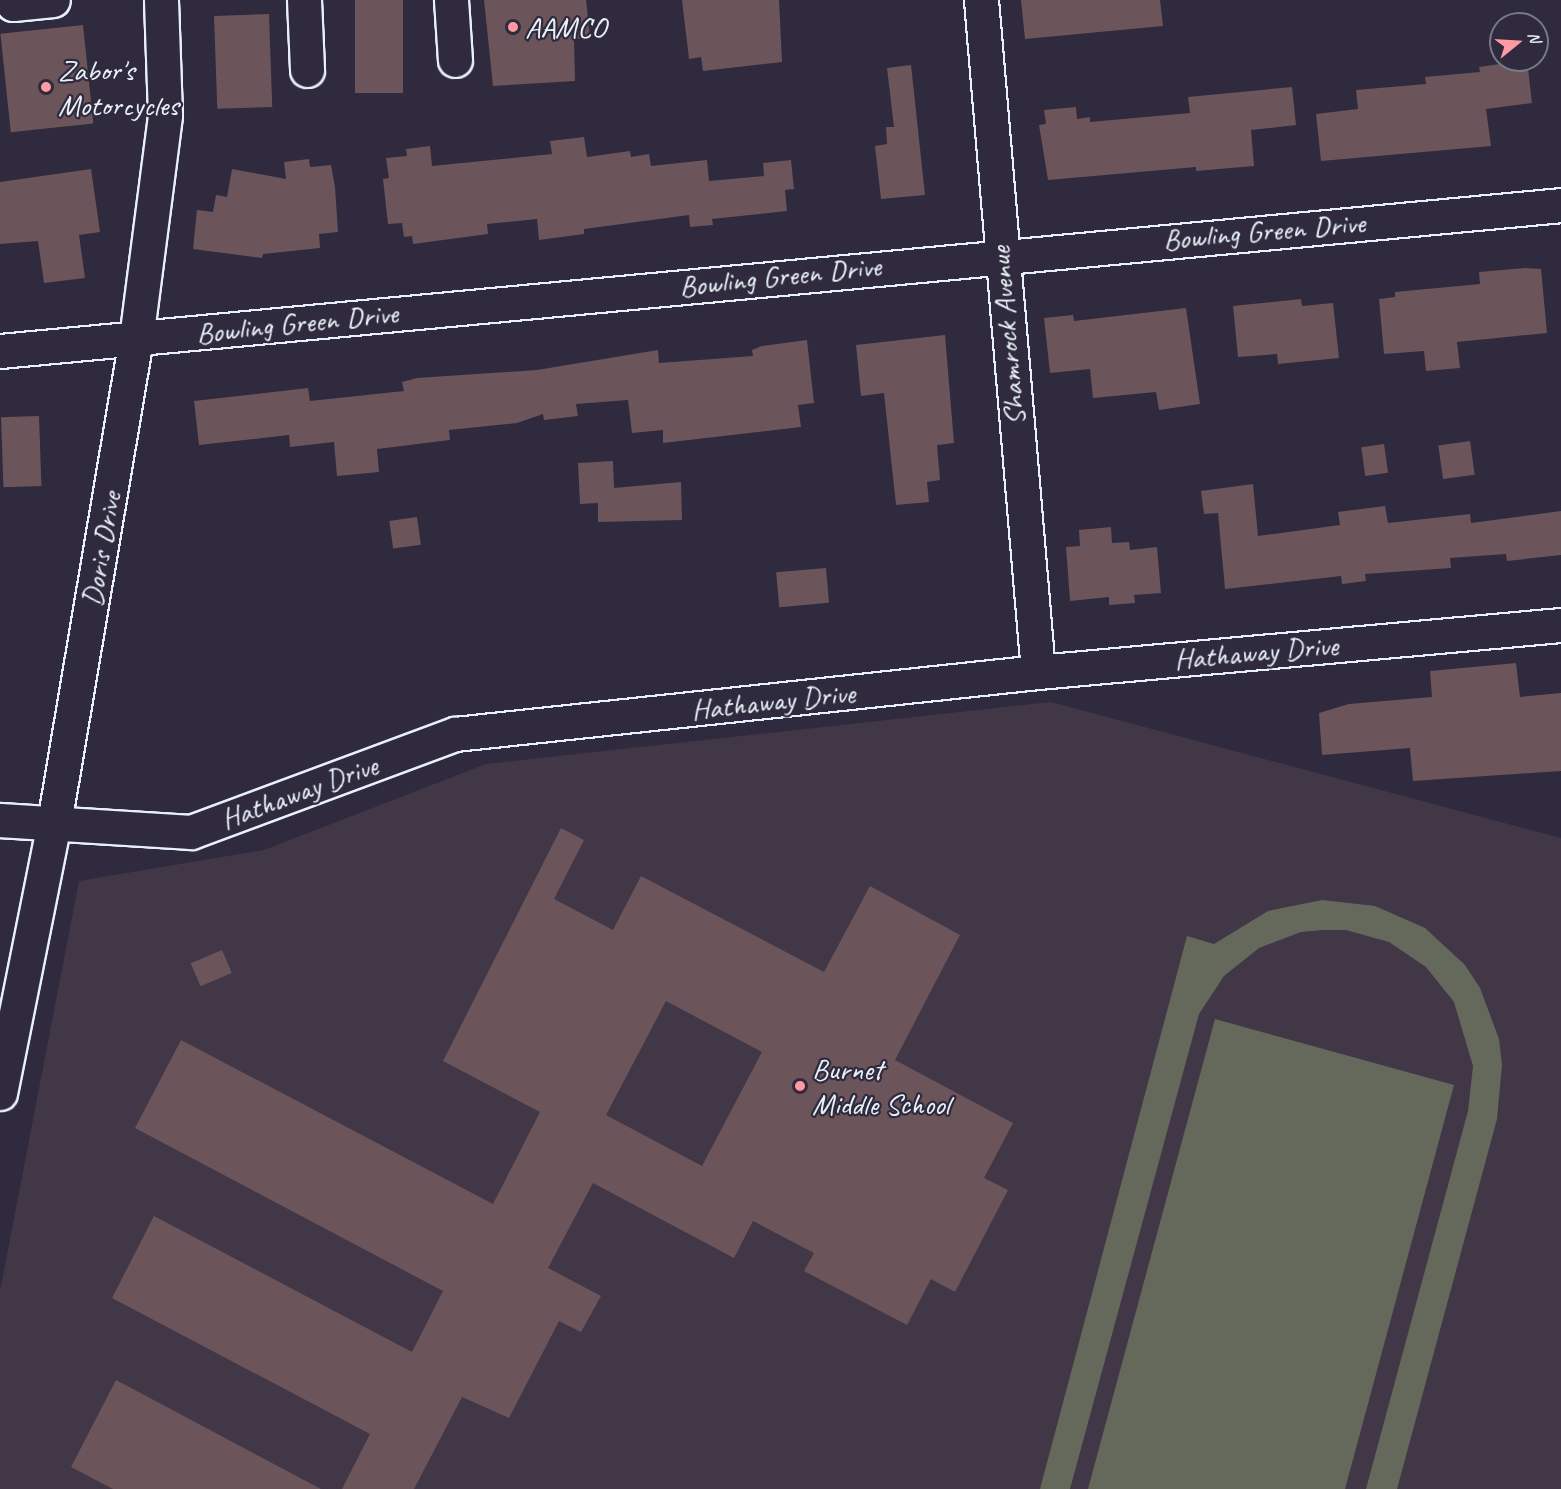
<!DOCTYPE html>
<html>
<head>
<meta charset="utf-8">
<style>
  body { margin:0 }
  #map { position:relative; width:1561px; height:1489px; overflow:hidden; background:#2f2a3d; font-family:Caveat,sans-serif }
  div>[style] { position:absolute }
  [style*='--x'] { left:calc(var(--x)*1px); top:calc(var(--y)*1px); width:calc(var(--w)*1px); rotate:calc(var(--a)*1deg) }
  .built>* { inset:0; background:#413746 }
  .green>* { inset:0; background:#65695b }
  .building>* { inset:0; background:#6b555a; transform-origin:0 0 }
  .roads { filter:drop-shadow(2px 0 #e8f1f8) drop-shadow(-2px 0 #e8f1f8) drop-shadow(0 2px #e8f1f8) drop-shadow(0 -2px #e8f1f8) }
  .minor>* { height:33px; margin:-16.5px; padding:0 16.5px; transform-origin:16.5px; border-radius:16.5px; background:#2f2a3d }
  .dots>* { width:16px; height:16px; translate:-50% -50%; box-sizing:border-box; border:3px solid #2f2a3d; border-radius:50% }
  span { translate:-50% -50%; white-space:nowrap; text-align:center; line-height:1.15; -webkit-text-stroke:4.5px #2f2a3d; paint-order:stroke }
  .poi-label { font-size:30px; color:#e8f1f8 }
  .left { translate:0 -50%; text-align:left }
  .street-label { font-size:30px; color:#e8f1f8 }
  .north { position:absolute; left:1489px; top:12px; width:60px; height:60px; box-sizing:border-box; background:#2f2a3d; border:2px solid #797a88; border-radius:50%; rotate:72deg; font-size:16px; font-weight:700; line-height:24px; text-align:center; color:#e8f1f8 }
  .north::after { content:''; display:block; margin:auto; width:21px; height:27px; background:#ff9aa2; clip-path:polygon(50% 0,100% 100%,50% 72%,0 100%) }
</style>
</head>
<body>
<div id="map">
  <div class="built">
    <i style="clip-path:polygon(1051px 702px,1561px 838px,1561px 1489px,0 1489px,0 1291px,79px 881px,264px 850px,486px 764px)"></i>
  </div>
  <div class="green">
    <i style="clip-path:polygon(1322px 900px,1375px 906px,1425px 928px,1465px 965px,1480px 988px,1499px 1039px,1502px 1065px,1497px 1119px,1397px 1489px,1366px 1489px,1468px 1111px,1473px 1066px,1454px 1002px,1426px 967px,1389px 942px,1346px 930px,1323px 930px,1301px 932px,1259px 948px,1224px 976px,1199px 1014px,1070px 1489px,1040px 1489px,1187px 936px,1214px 944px,1268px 911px)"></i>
    <i style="clip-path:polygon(1215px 1019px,1454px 1085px,1345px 1489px,1088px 1489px)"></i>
  </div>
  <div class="building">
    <i style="left:355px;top:0;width:48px;height:93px"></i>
    <i style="clip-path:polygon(484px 0,586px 0,590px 38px,574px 39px,575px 81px,493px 86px)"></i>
    <i style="clip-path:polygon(682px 0,779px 0,782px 62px,703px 71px,701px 57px,689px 59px)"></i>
    <i style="clip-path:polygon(1021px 0,1160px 0,1163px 26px,1025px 39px)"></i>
    <i style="left:269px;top:14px;width:93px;height:55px;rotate:88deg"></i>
    <i style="left:83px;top:25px;width:99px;height:83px;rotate:84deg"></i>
    <i style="clip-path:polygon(1527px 60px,1532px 103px,1486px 109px,1491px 146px,1321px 161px,1316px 114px,1358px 109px,1356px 90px,1426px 84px,1425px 77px,1480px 72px,1479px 67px)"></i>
    <i style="clip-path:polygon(911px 65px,925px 195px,881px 199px,875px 146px,887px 144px,886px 127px,894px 127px,887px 68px)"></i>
    <i style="clip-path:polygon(1292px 87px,1296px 125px,1251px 130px,1254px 166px,1196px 171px,1196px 167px,1048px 180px,1039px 125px,1046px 124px,1044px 110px,1076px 107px,1077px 119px,1090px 117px,1090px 122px,1190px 113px,1188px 97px)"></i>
    <i style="clip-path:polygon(584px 137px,587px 157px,630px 151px,631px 157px,649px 154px,651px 166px,707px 160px,709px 181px,764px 176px,763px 163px,791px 160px,794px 189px,785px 190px,787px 211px,712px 219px,713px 225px,690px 227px,689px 215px,584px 229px,584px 234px,539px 240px,537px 219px,487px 224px,488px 234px,413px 244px,412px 236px,404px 237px,402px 223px,388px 224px,383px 179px,389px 178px,386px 158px,407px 156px,406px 149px,430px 146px,432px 166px,552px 154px,550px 141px)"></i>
    <i style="clip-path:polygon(309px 159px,310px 167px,331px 165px,335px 187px,338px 232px,319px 234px,320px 248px,263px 254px,262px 258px,193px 249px,197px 210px,213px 212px,216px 195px,227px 197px,232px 169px,286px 179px,284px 162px)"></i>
    <i style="clip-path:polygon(91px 169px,100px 232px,79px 235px,85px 278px,44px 283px,38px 241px,0 244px,0 182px)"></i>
    <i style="clip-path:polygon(1525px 268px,1541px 269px,1547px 333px,1457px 342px,1460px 368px,1426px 371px,1424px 351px,1384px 354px,1379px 299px,1395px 297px,1395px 292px,1480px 284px,1479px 272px)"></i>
    <i style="clip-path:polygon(1301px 299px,1302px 306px,1333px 303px,1339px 358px,1278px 364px,1277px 354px,1238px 357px,1233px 306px)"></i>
    <i style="clip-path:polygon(1186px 308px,1200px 404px,1159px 410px,1156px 392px,1093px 398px,1090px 369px,1050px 373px,1044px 318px,1073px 315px,1074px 321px)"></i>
    <i style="clip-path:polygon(945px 335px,954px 443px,937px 445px,940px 480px,927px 482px,929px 502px,896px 505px,884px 393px,861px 396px,856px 345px)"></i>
    <i style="clip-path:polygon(807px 340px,814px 403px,798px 405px,801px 427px,663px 443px,663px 430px,632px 433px,628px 400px,576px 404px,578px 416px,544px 420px,543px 414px,517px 423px,449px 430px,450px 440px,377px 449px,379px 472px,337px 476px,334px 442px,290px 447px,289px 435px,199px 445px,194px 401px,308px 388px,310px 401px,404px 391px,402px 382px,417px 378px,537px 370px,658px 350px,659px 363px,753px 356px,752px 350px,762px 346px)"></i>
    <i style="left:39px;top:416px;width:70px;height:38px;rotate:88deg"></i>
    <i style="left:1470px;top:441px;width:34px;height:32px;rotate:82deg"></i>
    <i style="left:1384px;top:444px;width:29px;height:23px;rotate:82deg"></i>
    <i style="clip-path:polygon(613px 461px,614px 488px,681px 482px,682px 520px,598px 522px,598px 503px,580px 504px,578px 463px)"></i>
    <i style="clip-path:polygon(1253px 484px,1258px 536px,1340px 525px,1338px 512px,1385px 506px,1388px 523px,1470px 514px,1471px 523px,1561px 511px,1561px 555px,1507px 561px,1506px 554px,1450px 558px,1451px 568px,1365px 574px,1366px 581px,1342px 584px,1341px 576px,1225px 589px,1218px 513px,1204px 514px,1201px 491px)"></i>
    <i style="left:417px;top:517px;width:28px;height:28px;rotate:82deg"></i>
    <i style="clip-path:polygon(1111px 527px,1112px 543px,1129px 542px,1130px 550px,1157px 547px,1161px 593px,1134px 595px,1135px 603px,1109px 605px,1109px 597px,1070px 601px,1066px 547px,1080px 546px,1079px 530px)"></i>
    <i style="left:826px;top:568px;width:35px;height:50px;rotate:85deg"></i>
    <i style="clip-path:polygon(1516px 663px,1520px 697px,1561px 693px,1561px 771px,1413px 781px,1410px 748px,1322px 755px,1319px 713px,1349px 704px,1432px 697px,1430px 671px)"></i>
    <i style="clip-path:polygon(evenodd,561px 828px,584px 840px,554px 899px,613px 930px,641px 876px,824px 972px,870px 886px,960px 935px,895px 1060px,1013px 1123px,984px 1178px,1008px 1190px,955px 1292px,931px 1279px,907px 1325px,804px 1271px,814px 1253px,753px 1221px,734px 1258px,593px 1183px,548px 1268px,601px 1296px,581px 1332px,559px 1321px,509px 1418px,462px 1397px,414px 1489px,342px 1489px,370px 1434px,112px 1298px,154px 1216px,412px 1352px,443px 1291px,135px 1128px,181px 1040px,493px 1204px,540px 1112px,443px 1061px,561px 828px,666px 1001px,762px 1052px,702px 1166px,606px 1115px,666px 1001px)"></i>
    <i style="left:222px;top:950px;width:25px;height:34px;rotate:67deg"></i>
    <i style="clip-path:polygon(116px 1380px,321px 1489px,113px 1489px,71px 1467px)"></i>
  </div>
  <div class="roads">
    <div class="minor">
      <i style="--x:12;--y:0;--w:4;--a:76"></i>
      <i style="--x:13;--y:4;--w:40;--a:-5.7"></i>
      <i style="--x:304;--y:0;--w:70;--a:87.5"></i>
      <i style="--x:451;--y:0;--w:60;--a:86.2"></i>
      <i style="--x:981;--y:0;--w:674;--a:85.15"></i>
      <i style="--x:0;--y:351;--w:1568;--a:-5.34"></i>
      <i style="--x:0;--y:820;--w:191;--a:3.6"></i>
      <i style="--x:191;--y:832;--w:282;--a:-20.4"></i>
      <i style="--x:455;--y:734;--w:586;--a:-6.07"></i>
      <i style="--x:1038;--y:672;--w:525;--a:-5.14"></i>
      <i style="--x:0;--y:1093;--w:275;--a:-78.7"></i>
      <i style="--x:54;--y:823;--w:491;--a:-80.4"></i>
      <i style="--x:136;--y:339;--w:226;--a:-82.6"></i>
      <i style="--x:165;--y:115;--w:115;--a:-92"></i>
    </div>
  </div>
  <div class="dots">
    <i style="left:513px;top:27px;background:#ff9aa2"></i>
    <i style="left:46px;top:87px;background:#ff9aa2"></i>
    <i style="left:800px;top:1086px;background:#ff9aa2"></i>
  </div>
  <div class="poi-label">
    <span class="left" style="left:525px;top:27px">AAMCO</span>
    <span class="left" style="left:58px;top:87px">Zabor's<br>Motorcycles</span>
    <span class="left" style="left:812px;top:1086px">Burnet<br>Middle School</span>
  </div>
  <div class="street-label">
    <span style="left:1264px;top:231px;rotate:-5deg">Bowling Green Drive</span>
    <span style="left:780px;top:276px;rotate:-6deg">Bowling Green Drive</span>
    <span style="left:297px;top:323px;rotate:-6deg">Bowling Green Drive</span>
    <span style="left:1007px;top:336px;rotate:-95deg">Shamrock Avenue</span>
    <span style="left:101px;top:549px;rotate:-80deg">Doris Drive</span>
    <span style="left:1256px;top:652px;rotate:-5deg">Hathaway Drive</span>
    <span style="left:773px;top:701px;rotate:-6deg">Hathaway Drive</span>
    <span style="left:299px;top:792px;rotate:-20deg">Hathaway Drive</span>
  </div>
  <div class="north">N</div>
</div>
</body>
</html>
